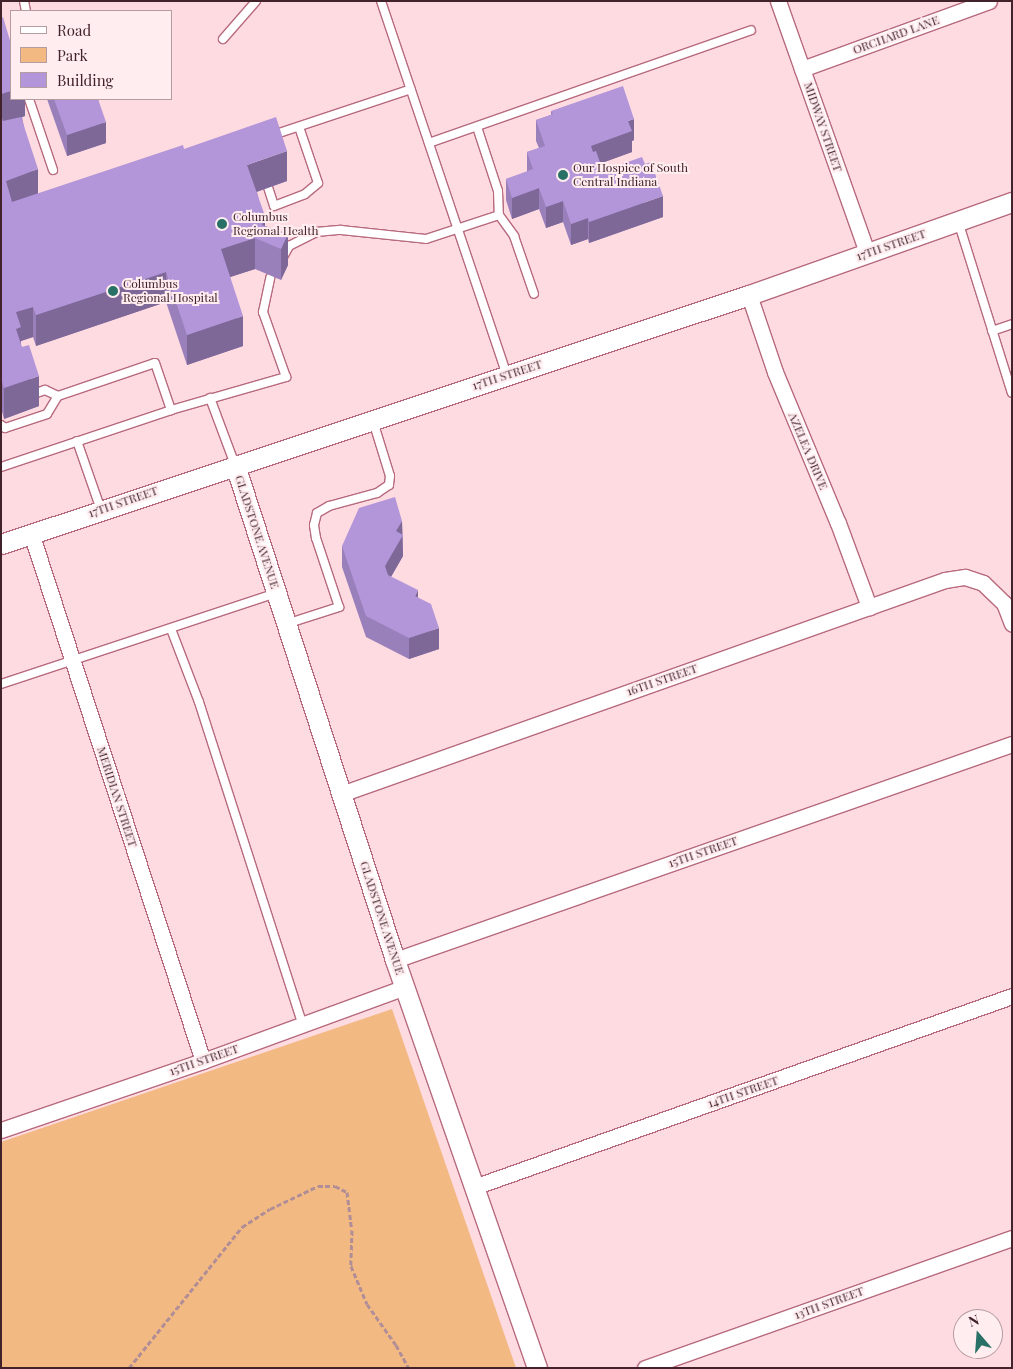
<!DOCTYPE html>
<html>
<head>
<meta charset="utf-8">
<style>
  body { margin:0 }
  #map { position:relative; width:1013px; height:1369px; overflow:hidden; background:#fedae1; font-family:"Playfair Display",serif }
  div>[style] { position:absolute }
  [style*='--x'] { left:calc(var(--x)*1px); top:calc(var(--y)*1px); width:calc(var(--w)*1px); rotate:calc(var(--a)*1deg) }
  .green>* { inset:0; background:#f3b983 }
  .path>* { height:3px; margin-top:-1.5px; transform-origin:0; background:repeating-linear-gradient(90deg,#b18e96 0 5px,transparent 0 7.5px) }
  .roads { filter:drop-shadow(1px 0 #b76a7e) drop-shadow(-1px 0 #b76a7e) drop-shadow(0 1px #b76a7e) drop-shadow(0 -1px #b76a7e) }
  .service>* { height:8px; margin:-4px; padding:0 4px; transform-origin:4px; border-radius:4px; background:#fff }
  .minor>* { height:15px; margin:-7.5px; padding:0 7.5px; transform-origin:7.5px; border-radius:7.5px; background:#fff }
  .tertiary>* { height:19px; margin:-9.5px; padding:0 9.5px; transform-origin:9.5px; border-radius:9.5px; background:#fff }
  .wall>* { inset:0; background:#9a80bb }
  .shaded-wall>* { inset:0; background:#7d6898 }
  .building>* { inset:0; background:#b395d9 }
  .dots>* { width:14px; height:14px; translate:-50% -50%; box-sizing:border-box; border:2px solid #ffedf0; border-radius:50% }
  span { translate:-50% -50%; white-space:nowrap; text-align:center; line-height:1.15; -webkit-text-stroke:4px #ffedf0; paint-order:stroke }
  .street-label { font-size:12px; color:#43232b }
  .poi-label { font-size:12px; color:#43232b }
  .left { translate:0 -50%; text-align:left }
  .frame { position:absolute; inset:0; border:2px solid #43232b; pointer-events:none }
  .legend { position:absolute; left:10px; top:10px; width:162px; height:90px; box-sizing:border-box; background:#ffedf0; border:1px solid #b49ca1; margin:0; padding:6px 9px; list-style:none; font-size:15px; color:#43232b }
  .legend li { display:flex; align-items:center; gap:10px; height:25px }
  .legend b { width:25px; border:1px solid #b49ca1 }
  .north { position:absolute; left:953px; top:1309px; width:50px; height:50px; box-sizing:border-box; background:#ffedf0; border:1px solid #b49ca1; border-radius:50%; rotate:342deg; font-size:14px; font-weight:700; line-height:20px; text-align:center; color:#43232b }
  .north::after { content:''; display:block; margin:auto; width:18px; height:22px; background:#297067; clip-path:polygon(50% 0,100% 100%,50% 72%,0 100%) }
</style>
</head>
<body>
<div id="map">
  <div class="green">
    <i style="clip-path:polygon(392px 1009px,516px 1368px,1px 1368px,1px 1142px)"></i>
  </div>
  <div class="path">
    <i style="--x:129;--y:1368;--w:181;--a:-51.3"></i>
    <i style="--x:242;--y:1227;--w:33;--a:-33"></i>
    <i style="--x:270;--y:1209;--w:53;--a:-25.6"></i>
    <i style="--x:318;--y:1186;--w:17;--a:0"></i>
    <i style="--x:335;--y:1186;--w:13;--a:27"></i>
    <i style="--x:347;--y:1192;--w:38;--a:83"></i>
    <i style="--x:352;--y:1230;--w:36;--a:92"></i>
    <i style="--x:351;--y:1266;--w:41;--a:67.2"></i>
    <i style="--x:367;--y:1304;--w:50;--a:54.7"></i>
    <i style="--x:396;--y:1345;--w:26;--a:61"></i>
  </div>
  <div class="roads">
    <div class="service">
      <i style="--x:24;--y:1;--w:10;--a:79"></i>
      <i style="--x:381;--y:1;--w:395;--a:71.4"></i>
      <i style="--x:223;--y:39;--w:50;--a:-49"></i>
      <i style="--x:29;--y:99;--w:75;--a:71.3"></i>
      <i style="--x:477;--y:127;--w:67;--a:71.8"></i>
      <i style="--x:498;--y:191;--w:24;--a:88"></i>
      <i style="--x:499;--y:215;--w:26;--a:54"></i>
      <i style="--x:514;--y:236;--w:61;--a:71"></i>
      <i style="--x:273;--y:135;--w:145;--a:-18.4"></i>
      <i style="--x:429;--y:143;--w:341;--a:-19.3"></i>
      <i style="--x:265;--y:178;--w:29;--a:72"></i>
      <i style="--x:274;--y:206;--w:33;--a:-21"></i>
      <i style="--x:305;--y:194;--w:17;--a:-40"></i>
      <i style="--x:318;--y:183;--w:59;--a:-108.7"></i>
      <i style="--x:958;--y:221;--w:180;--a:72.6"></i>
      <i style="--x:283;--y:257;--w:13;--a:-61"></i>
      <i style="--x:289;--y:246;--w:30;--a:-27"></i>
      <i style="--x:316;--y:232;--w:25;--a:-5"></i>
      <i style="--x:341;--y:230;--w:85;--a:6"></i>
      <i style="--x:426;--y:239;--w:77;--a:-18.2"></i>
      <i style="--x:992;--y:331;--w:21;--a:-19"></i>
      <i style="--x:31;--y:395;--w:15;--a:-20"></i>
      <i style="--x:45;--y:390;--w:14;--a:25"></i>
      <i style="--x:210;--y:398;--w:72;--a:69.5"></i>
      <i style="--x:1;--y:425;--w:5;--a:37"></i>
      <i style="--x:5;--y:428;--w:44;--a:-18.4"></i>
      <i style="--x:47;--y:414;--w:21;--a:-59"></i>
      <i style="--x:58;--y:396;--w:102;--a:-18.8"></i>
      <i style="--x:155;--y:363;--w:50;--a:71.2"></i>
      <i style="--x:77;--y:441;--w:73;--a:70.8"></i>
      <i style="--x:1;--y:467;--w:179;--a:-18.5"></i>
      <i style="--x:171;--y:410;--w:120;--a:-16"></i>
      <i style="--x:286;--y:377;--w:69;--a:-109.5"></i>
      <i style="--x:263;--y:312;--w:35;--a:-78"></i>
      <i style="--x:286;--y:624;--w:56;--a:-17.8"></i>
      <i style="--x:339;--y:607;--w:73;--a:-108.4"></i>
      <i style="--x:316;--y:538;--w:13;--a:-99"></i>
      <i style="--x:314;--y:525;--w:12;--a:-76"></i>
      <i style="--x:317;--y:513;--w:14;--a:-30"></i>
      <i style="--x:329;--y:506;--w:50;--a:-15.2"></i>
      <i style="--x:377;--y:493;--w:14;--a:-34"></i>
      <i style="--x:389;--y:485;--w:9;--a:-84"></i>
      <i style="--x:390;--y:476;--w:58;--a:-107.2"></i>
      <i style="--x:171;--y:629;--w:78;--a:69"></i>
      <i style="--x:199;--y:702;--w:339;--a:72.2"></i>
      <i style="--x:1;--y:684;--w:290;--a:-18.3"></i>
    </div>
    <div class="minor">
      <i style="--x:778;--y:1;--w:267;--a:70.5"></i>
      <i style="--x:802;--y:69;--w:199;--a:-20"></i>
      <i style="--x:749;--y:295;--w:81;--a:71.3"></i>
      <i style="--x:775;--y:372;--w:164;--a:67.4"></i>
      <i style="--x:838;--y:523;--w:90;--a:69.7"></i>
      <i style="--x:31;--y:533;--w:555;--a:71.96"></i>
      <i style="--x:341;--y:794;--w:641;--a:-19.51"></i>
      <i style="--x:945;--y:580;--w:20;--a:-9"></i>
      <i style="--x:965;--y:577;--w:19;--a:18"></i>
      <i style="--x:983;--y:583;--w:29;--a:44"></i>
      <i style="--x:1004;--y:603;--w:22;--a:69"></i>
      <i style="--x:395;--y:960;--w:654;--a:-19.29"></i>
      <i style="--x:1;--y:1130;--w:213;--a:-18.9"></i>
      <i style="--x:203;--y:1061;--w:215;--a:-20.1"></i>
      <i style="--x:474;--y:1187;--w:571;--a:-19.55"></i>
      <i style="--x:645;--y:1368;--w:389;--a:-19.5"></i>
    </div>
    <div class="tertiary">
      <i style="--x:235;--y:465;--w:520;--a:72.09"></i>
      <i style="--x:395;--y:960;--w:432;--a:70.8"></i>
      <i style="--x:1;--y:544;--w:788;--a:-18.41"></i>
      <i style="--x:749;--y:295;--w:279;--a:-19.5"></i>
    </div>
  </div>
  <div class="wall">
    <i style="clip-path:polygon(1px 18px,25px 99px,25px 116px,22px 117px,38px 194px,184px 149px,287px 181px,257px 192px,265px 226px,288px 234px,288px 265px,281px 280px,255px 269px,230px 277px,243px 346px,187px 365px,166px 302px,36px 346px,33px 337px,21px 341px,21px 345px,39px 406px,4px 419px,1px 408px)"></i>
    <i style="clip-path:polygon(47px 99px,98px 99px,106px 143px,67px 156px)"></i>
    <i style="clip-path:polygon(551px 111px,634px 140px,632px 141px,632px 152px,601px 163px,601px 171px,663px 217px,589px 243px,588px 239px,571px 245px,563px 222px,546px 228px,539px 209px,512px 219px,506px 200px,506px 179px,527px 172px,527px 152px,539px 148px,536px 141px,536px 120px,551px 115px)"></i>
    <i style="clip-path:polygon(402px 521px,403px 556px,391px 577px,418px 598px,439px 649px,409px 659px,366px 637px,342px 567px,342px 546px)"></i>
  </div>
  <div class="shaded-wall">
    <i style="clip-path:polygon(11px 91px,11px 99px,25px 99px,25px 116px,1px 124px,1px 94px)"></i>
    <i style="clip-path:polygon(634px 119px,634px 140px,632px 141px,632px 152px,591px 167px,591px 146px,628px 121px)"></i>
    <i style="clip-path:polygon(106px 122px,106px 143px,67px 156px,67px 135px)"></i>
    <i style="clip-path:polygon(287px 151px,287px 181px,247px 195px,247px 165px)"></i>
    <i style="clip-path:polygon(601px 165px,601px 186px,597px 167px)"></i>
    <i style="clip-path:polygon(38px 169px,38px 199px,6px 212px,6px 181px)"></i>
    <i style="clip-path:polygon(539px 188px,539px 209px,512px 219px,512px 198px)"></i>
    <i style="clip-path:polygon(663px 196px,663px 217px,589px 243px,589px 222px)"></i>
    <i style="clip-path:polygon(563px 201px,563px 222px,546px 228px,546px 207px)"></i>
    <i style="clip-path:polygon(265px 216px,265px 243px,262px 225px)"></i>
    <i style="clip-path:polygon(588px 218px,588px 239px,571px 245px,571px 224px)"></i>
    <i style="clip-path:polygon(288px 234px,288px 265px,281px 280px,281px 249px)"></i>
    <i style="clip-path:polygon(255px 238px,255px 269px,221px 280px,221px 249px)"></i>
    <i style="clip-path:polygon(166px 272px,166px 302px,36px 346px,36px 315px)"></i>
    <i style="clip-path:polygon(33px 307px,33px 337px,21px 341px,21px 358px,16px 359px,16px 312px)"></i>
    <i style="clip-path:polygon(243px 316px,243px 346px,187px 365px,187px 335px)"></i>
    <i style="clip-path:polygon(39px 376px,39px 406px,4px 419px,4px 388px)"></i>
    <i style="clip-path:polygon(402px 521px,403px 556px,385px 587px,385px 566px,396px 531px)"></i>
    <i style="clip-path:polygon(418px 590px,418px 611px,415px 596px)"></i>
    <i style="clip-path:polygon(439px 628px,439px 649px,409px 659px,409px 638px)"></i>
  </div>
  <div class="building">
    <i style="clip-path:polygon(3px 17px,11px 44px,11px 91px,1px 94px,1px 18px)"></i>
    <i style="clip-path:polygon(623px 86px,634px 119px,628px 121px,632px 131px,591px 146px,593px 152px,596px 151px,601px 165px,597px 167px,599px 172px,642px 157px,645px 164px,651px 162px,663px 196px,589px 222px,588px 218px,571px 224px,563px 201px,546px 207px,539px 188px,512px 198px,506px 179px,533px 169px,527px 152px,545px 146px,536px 120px,553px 114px,551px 111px)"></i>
    <i style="clip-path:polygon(54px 99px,98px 99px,106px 122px,67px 135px)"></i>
    <i style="clip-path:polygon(1px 115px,3px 121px,21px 117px,38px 169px,6px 181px,12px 202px,183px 145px,184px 149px,276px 117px,287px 151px,247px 165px,265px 216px,262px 225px,288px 234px,281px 249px,255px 238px,221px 249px,243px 316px,187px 335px,166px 272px,36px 315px,33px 307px,16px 312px,21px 327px,16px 329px,22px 347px,29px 345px,39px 376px,4px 388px,1px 378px)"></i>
    <i style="clip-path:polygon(395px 497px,402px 521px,396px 531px,403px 535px,385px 566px,388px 575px,418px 590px,415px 596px,431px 604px,439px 628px,409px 638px,366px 616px,342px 546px,359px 508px)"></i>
  </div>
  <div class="dots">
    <i style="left:563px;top:175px;background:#297067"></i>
    <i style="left:222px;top:224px;background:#297067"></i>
    <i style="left:113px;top:291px;background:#297067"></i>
  </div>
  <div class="street-label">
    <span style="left:896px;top:35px;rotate:-20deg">ORCHARD LANE</span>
    <span style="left:823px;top:127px;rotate:71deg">MIDWAY STREET</span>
    <span style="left:891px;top:245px;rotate:-19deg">17TH STREET</span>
    <span style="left:507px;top:375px;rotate:-18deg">17TH STREET</span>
    <span style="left:808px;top:451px;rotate:67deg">AZELEA DRIVE</span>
    <span style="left:123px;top:502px;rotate:-19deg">17TH STREET</span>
    <span style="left:257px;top:532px;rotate:72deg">GLADSTONE AVENUE</span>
    <span style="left:662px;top:680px;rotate:-19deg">16TH STREET</span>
    <span style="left:117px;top:797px;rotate:72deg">MERIDIAN STREET</span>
    <span style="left:703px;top:852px;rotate:-19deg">15TH STREET</span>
    <span style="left:382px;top:918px;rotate:72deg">GLADSTONE AVENUE</span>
    <span style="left:204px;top:1060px;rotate:-19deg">15TH STREET</span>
    <span style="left:743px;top:1092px;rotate:-19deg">14TH STREET</span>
    <span style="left:829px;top:1303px;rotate:-20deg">13TH STREET</span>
  </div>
  <div class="poi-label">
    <span class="left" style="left:573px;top:175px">Our Hospice of South<br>Central Indiana</span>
    <span class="left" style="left:233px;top:224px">Columbus<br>Regional Health</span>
    <span class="left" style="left:123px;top:291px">Columbus<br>Regional Hospital</span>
  </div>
  <div class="frame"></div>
  <ul class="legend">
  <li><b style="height:6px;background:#fff"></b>Road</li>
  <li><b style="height:14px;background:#f3b983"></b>Park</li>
  <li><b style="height:14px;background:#b395d9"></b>Building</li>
  </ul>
  <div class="north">N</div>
</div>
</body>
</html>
